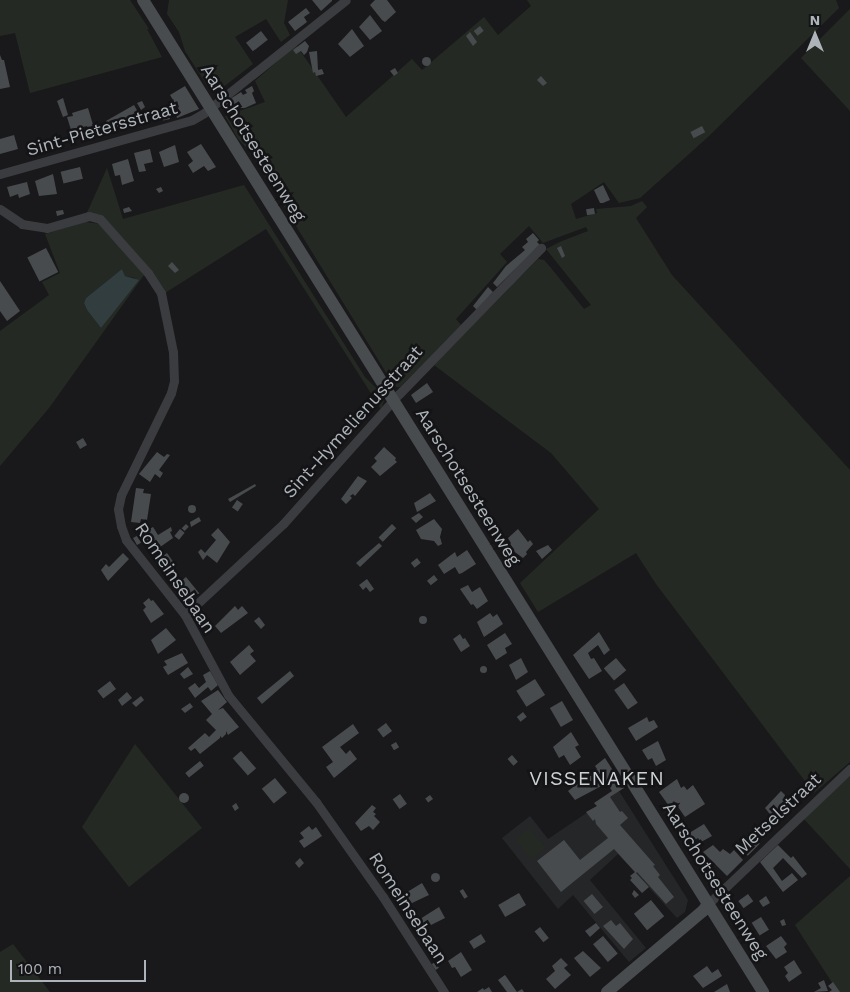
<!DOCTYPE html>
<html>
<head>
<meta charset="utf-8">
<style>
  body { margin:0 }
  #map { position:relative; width:850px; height:992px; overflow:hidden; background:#19191b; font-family:"Work Sans",sans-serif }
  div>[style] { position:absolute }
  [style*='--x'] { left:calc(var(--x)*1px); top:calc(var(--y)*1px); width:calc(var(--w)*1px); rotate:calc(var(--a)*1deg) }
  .built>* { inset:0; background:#252628 }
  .green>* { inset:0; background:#242a23; transform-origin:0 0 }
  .water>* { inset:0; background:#323d40 }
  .building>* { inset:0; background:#484b4d; transform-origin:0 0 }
  .round { border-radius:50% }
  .street>* { height:9px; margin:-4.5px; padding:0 4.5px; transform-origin:4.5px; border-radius:4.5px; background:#3a3c3f }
  .secondary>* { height:12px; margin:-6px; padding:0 6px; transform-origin:6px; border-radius:6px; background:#484c4f }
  span { translate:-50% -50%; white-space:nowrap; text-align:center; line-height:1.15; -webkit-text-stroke:5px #141416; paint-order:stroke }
  .street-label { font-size:18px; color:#adb4b9 }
  .quarter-label { font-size:20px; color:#cdd2d5; letter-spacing:1px }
  .north { position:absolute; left:790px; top:10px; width:50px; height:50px; -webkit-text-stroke:4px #141416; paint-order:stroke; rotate:0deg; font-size:14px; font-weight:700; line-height:20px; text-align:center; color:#adb4b9 }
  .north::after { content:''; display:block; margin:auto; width:18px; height:22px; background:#adb4b9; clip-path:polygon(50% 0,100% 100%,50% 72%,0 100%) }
  .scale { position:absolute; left:10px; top:960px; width:136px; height:22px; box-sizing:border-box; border:2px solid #adb4b9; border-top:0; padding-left:6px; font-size:15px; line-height:18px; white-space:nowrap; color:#adb4b9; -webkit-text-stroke:4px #141416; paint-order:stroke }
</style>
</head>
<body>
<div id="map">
  <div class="built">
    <i style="clip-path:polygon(619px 791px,688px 900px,685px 912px,677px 918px,618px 854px,590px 880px,646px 948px,629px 962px,573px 895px,558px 909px,502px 838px,530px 816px,548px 839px)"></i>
  </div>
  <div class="green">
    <i style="clip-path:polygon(0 0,130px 0,149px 29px,147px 29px,162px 57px,30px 93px,15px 33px,0 36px)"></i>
    <i style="clip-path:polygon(169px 0,288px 0,284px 23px,290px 35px,281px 42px,266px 19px,235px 37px,253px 64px,222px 88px,216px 89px,206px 84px,185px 51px,179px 32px,167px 14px)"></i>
    <i style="clip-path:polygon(527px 0,836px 0,839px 8px,709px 136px,640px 198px,619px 203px,604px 182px,571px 204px,576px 219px,597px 213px,596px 209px,631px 206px,642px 201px,647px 207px,636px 218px,672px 275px,850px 470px,850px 762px,814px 793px,656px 584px,636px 553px,538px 612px,520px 583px,599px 509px,551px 453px,434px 365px,538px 259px,544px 260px,551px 268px,584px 309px,591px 305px,546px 249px,562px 241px,588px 231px,586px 227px,543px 243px,529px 226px,500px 254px,507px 262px,456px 319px,461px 325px,400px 387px,395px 387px,250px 151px,238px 139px,225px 116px,265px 102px,255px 81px,296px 45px,346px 117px,412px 59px,422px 70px,484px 17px,498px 35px,531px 6px)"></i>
    <i style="clip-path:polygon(850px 9px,850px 111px,801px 58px)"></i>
    <i style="clip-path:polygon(107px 168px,123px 219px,244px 185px,365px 377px,378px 390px,384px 401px,381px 409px,266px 229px,165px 293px,102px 217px,97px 214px,86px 215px)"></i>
    <i style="clip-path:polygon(evenodd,85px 222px,100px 224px,144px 275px,49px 408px,0 466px,0 331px,49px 295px,42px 282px,60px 273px,45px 234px,85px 222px,122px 269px,125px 276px,135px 278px,101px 328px,87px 310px,84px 303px,86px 298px,122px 269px)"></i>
    <i style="clip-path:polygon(135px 744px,202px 828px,129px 887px,82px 827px)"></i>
    <i style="clip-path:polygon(850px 776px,850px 869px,803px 818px)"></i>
    <i style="left:529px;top:828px;width:25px;height:18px;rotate:50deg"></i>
    <i style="clip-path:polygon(850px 876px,850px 992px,838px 992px,795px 925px)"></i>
    <i style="clip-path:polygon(13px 944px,50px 992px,0 992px,0 952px)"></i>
  </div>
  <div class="water">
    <i style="clip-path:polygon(122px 269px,125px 276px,139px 280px,101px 328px,87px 310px,84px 303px,86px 298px)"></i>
  </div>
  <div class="building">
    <i style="clip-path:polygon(312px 0,332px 0,332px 1px,321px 11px)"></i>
    <i style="clip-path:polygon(375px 0,387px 0,396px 12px,385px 22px,382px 20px,370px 5px)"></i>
    <i style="clip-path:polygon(306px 8px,310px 13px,304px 17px,307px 22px,295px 31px,288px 22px)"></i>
    <i style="clip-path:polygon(370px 15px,382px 31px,370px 40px,359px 27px)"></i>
    <i style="left:480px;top:26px;width:6px;height:8px;rotate:51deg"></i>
    <i style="clip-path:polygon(352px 29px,364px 46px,350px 57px,338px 44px)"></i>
    <i style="left:261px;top:31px;width:11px;height:19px;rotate:52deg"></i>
    <i style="clip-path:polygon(470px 32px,477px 42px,473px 46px,466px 36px)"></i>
    <i style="clip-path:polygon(305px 41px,309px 46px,307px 52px,304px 55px,301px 51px,296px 54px,293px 50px)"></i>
    <i style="clip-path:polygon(317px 51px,318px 70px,322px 69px,324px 74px,316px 76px,315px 72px,313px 73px,309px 52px)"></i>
    <i style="clip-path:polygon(0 55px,2px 60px,4px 60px,10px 87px,0 89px)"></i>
    <i class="round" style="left:421.5px;top:56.5px;width:9px;height:9px"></i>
    <i style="clip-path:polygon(395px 68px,398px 73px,394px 76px,390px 71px)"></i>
    <i style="clip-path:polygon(541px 76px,547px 83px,543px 86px,537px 80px)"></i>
    <i style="clip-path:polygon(185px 86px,199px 109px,177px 118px,175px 112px,179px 110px,170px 95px)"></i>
    <i style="clip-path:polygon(252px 86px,254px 91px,252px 93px,256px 103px,245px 108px,236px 108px,235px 106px,225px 112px,221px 105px,241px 92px,243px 95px,247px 93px,245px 90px)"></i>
    <i style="clip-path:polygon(63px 98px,68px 115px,63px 117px,57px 101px)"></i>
    <i style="clip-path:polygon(142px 101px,145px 107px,141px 110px,137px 103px)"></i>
    <i style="clip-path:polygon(134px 105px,138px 112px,132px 115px,134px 120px,112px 132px,106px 121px)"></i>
    <i style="clip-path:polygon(88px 108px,94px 128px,88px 130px,87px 126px,71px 130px,67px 117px,73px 116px,72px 113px)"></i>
    <i style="left:169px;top:115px;width:4px;height:7px;rotate:76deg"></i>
    <i style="left:702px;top:126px;width:7px;height:13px;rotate:63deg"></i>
    <i style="clip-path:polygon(14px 135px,18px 149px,0 154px,0 139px)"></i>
    <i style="clip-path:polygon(201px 144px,216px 167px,208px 171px,204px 166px,193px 173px,188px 165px,193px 161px,187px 152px)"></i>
    <i style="clip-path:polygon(175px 145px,179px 162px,164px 167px,159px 152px)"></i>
    <i style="clip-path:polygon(150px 149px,153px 162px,144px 164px,146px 171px,139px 172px,134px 153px)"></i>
    <i style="clip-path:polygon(128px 159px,134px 181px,122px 185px,120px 175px,115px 176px,112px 164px)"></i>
    <i style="left:80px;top:167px;width:12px;height:20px;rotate:76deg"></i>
    <i style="clip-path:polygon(53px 174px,57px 194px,39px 196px,35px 181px)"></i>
    <i style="clip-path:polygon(27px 182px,30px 194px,19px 198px,18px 194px,10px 197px,7px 187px)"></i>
    <i style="clip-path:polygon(603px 185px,610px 200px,603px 203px,600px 203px,594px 190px)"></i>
    <i style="clip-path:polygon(161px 187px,163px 191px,159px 193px,156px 189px)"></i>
    <i style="clip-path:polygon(129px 207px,132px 211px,124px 213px,123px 209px)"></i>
    <i style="left:594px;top:208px;width:6px;height:8px;rotate:81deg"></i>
    <i style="clip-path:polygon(63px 210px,64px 214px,57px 216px,56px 211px)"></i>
    <i style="clip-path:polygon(533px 233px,539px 240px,537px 242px,540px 245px,497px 287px,493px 283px,506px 266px,525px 250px,522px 247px,528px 242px,526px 239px)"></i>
    <i style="clip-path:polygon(561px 246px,565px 256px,562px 258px,557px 248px)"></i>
    <i style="left:46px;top:248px;width:27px;height:21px;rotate:63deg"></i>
    <i style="clip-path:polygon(172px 262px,179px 270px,175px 273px,168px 266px)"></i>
    <i style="clip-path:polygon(0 281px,20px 311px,7px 321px,0 311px)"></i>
    <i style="clip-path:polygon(488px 287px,493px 292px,477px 310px,473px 306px)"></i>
    <i style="clip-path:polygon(427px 383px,433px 392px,416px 403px,411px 395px)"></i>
    <i style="left:83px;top:438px;width:8px;height:8px;rotate:60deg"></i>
    <i style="clip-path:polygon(384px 447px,396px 458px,395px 460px,397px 462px,380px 476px,371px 467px,377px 461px,374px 458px)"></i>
    <i style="clip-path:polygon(157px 452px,164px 457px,167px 454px,170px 455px,159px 470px,163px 473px,160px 478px,155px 474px,150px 482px,139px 474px)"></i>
    <i style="clip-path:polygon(358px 476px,367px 481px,355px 496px,353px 494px,350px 496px,352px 498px,346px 504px,341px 499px)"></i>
    <i style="clip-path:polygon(255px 484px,256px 486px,230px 502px,228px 499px)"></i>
    <i style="clip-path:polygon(136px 488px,144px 489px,143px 493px,151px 494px,147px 520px,141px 519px,140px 523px,131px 522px)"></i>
    <i style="clip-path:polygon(430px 493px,436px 501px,417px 512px,414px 503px)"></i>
    <i style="left:237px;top:500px;width:7px;height:9px;rotate:34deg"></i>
    <i class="round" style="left:188px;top:505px;width:8px;height:8px"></i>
    <i style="clip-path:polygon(419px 513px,423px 517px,416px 523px,411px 518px)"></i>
    <i style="clip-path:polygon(199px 517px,201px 521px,191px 527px,190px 522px)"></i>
    <i style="clip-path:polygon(434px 519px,442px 529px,440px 537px,442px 544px,438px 546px,434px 541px,421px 539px,416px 530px)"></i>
    <i style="left:186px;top:524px;width:4px;height:6px;rotate:45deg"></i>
    <i style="left:392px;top:524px;width:6px;height:19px;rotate:45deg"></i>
    <i style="clip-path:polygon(153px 527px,158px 535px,171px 527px,172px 531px,170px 532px,173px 538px,153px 552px,146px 540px,137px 545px,133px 538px)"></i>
    <i style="clip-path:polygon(218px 528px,230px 542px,217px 563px,207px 555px,203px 560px,198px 552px,201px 549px,205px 553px,216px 540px,211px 535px)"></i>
    <i style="left:180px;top:529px;width:6px;height:9px;rotate:39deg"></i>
    <i style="clip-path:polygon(518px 529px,528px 542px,530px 540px,533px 544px,526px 552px,527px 554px,523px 558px,508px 547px,511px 543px,508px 538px)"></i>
    <i style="clip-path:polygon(379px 543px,382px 546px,360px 567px,356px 563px)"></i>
    <i style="clip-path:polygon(548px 545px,552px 550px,542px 559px,536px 551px)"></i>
    <i style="clip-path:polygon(467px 550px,476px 564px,462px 573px,459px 574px,455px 567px,444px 574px,438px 565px,455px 552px,457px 557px)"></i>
    <i style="clip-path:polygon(123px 553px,129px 559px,108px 581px,101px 570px,106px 564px,109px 567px)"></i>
    <i style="left:167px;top:553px;width:12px;height:14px;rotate:55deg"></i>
    <i style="left:417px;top:558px;width:6px;height:8px;rotate:51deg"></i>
    <i style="left:434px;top:575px;width:6px;height:9px;rotate:51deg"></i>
    <i style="left:186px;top:577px;width:21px;height:13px;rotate:51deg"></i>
    <i style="clip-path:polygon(367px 579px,374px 589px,370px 592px,366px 587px,363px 590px,359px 585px)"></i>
    <i style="clip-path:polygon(468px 585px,472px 592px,480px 587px,488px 601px,477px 609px,473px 604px,471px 605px,460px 589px)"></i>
    <i style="clip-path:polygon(149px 598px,151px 601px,153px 600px,164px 614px,151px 623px,143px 610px,146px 607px,143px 603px)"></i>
    <i style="clip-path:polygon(235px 606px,238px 610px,242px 606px,248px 613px,221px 633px,215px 626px)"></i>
    <i style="clip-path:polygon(490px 613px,493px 617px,497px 614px,503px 624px,484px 637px,477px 622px)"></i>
    <i class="round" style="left:419px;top:616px;width:8px;height:8px"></i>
    <i style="clip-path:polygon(259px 617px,265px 625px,261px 629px,254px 621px)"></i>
    <i style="clip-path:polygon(166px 628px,176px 640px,158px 654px,151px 640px)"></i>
    <i style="clip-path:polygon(599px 632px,610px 650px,604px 655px,598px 645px,588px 653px,591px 659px,594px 658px,602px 671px,589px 679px,573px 655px)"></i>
    <i style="clip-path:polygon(505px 633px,512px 644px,505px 648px,507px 653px,496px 660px,487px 645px)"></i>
    <i style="clip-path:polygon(460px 634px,463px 639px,465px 638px,470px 646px,461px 652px,453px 639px)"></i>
    <i style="clip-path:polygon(249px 645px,254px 651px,250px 654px,256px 661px,240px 675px,230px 662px)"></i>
    <i style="clip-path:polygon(182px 653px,188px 663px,168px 675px,163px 667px,167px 665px,164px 661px)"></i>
    <i style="clip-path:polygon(521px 658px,528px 672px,516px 680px,509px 665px)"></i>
    <i style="left:616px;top:658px;width:16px;height:16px;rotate:50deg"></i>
    <i class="round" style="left:479.5px;top:665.5px;width:7px;height:7px"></i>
    <i style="clip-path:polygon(188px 667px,193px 674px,184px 679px,180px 674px)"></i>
    <i style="clip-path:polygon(210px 671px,218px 685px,211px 691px,208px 687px,195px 698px,188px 688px,195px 683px,199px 688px,206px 682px,203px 675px)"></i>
    <i style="clip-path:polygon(290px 671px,294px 676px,262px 704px,257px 698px)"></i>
    <i style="left:535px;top:679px;width:19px;height:22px;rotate:58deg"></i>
    <i style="left:110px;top:681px;width:10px;height:16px;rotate:53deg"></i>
    <i style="left:624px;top:683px;width:24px;height:12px;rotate:55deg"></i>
    <i style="clip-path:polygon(218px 690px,227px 702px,218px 710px,223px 708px,239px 727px,228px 735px,226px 731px,226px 734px,222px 738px,220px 736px,220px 738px,200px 754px,195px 748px,191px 751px,188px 748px,205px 733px,209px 737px,216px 730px,206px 720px,212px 714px,201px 701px)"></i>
    <i style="clip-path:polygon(127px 692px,132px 698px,122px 706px,118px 700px)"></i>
    <i style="clip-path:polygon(141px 696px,144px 700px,136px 707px,132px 703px)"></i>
    <i style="left:562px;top:701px;width:22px;height:14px;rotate:60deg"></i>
    <i style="clip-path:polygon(190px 703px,193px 707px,185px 713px,181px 709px)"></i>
    <i style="left:523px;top:712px;width:6px;height:8px;rotate:51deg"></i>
    <i style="clip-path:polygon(647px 717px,649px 722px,654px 720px,658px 727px,636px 741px,628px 728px)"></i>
    <i style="left:386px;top:723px;width:10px;height:11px;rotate:53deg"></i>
    <i style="clip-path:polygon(353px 724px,359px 733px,340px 747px,346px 754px,350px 750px,357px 759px,334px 778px,326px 767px,333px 762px,322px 747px)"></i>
    <i style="clip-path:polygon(571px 732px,579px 745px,575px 747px,581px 757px,570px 765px,564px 755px,559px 758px,553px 747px)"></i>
    <i style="clip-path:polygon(658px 741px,666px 760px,656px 766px,652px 758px,648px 760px,642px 750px)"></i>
    <i style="left:396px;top:742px;width:6px;height:6px;rotate:59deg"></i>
    <i style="left:241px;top:751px;width:23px;height:11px;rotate:49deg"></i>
    <i style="left:512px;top:755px;width:9px;height:6px;rotate:49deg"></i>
    <i style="clip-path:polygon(605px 758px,624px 788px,610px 797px,620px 812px,622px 811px,628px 818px,620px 825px,655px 865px,653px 866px,660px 875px,658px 877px,674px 897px,666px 904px,637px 872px,636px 873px,649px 887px,642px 893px,630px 880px,632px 878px,630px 876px,635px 872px,614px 849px,561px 892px,537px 861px,564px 840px,580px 860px,608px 838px,596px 824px,595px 819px,593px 821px,586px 812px,597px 806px,594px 803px,612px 791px,607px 783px,575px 800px,568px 791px,597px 769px,595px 766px)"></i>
    <i style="left:200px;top:761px;width:6px;height:19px;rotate:51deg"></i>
    <i style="left:275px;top:778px;width:19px;height:17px;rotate:51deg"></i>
    <i style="clip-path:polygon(677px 779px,681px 788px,684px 786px,687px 790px,693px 785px,705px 804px,685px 817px,674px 801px,669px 806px,659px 792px)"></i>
    <i style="clip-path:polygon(781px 791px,791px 801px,773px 818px,765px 808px)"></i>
    <i class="round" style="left:179px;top:793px;width:10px;height:10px"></i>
    <i style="left:400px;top:794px;width:12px;height:9px;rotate:55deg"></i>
    <i style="left:430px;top:795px;width:5px;height:6px;rotate:53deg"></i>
    <i style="clip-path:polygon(236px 803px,239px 808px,235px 811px,232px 806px)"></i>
    <i style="clip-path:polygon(372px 805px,376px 808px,373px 812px,376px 814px,374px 816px,380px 822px,373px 830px,369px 826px,361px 831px,355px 823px)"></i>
    <i style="clip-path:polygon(704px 824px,712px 836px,701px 842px,698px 838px,691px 842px,686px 835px)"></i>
    <i style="clip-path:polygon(309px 826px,312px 830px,316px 827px,322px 836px,304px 848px,299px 841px,304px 838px,300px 833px)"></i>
    <i style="left:752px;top:836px;width:11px;height:17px;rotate:45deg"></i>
    <i style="clip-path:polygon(713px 845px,720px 852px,723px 849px,730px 854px,734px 850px,743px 860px,727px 876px,703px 852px)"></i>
    <i style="clip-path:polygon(778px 845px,791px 858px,793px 856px,807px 874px,802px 878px,783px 858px,773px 868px,782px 881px,792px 873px,798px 880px,783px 892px,760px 862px)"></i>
    <i style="clip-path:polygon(300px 858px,304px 863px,299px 868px,295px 863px)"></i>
    <i class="round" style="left:430.5px;top:872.5px;width:9px;height:9px"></i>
    <i style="clip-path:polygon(422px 883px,429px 895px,410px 904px,404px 894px)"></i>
    <i style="left:463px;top:889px;width:9px;height:4px;rotate:58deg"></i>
    <i style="clip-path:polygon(634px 890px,639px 895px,635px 898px,632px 894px)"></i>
    <i style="left:519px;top:893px;width:14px;height:24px;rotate:60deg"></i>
    <i style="left:592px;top:894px;width:17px;height:11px;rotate:50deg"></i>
    <i style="left:748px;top:894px;width:9px;height:12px;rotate:54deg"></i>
    <i style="clip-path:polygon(766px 896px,770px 903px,763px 907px,759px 901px)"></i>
    <i style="left:651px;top:900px;width:21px;height:22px;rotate:51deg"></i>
    <i style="clip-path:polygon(439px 907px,445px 918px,425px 928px,420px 919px)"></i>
    <i style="left:761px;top:917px;width:15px;height:11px;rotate:58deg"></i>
    <i style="clip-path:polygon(784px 919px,786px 925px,782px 926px,780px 921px)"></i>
    <i style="clip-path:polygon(611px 920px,616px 926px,620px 923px,633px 939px,624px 949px,603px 926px)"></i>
    <i style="clip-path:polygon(596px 923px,600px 928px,590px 937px,585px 931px)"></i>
    <i style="left:540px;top:927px;width:14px;height:7px;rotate:51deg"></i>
    <i style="left:481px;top:934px;width:9px;height:14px;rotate:58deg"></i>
    <i style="left:603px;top:936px;width:23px;height:13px;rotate:50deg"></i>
    <i style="clip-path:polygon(781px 936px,787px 944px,784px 947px,787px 952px,776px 959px,766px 946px)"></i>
    <i style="clip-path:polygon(583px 951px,601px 968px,590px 977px,574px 958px)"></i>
    <i style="clip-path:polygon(461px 952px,472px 970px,461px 977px,455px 967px,452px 968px,448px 961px)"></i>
    <i style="clip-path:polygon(561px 958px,568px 965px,564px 968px,571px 975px,555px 989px,546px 979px,555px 971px,552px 966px)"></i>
    <i style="clip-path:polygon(794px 960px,802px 973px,789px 982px,785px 976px,788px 973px,784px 967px)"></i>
    <i style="left:435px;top:962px;width:7px;height:4px;rotate:56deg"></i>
    <i style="clip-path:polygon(707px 966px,712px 973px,718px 969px,722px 976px,703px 988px,693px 976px)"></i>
    <i style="clip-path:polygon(505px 975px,517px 992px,522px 989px,524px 992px,507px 992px,498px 980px)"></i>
    <i style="clip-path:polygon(824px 980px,828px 991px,814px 992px,821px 988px,818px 983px)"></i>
    <i style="clip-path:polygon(833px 982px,840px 992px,829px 992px,832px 990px,828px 986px)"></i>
    <i style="clip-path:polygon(727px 984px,730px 992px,714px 992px)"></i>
    <i style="clip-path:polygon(489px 987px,492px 992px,477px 992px,483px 988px,484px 990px)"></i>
  </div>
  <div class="street">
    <i style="--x:0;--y:174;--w:199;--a:-15.7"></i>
    <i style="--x:192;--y:120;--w:14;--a:-30"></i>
    <i style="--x:204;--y:113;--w:181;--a:-38.5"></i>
    <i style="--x:0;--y:209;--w:27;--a:34"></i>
    <i style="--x:22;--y:224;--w:25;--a:9"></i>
    <i style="--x:47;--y:228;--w:44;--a:-15.9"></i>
    <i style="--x:89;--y:216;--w:11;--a:15"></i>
    <i style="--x:100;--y:219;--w:72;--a:48.4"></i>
    <i style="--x:148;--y:273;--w:24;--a:57"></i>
    <i style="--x:161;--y:293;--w:60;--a:78.5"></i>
    <i style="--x:173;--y:352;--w:29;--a:88"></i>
    <i style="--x:174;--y:381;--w:12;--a:104"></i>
    <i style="--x:171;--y:393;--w:114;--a:116.1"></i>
    <i style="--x:121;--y:495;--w:14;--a:102"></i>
    <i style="--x:118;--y:509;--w:17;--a:80"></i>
    <i style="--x:121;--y:526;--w:15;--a:70"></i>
    <i style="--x:126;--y:540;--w:95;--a:51.8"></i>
    <i style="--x:185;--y:615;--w:91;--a:61.7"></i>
    <i style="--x:228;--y:695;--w:139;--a:50.6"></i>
    <i style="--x:316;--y:802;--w:116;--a:54.8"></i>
    <i style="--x:383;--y:897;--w:113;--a:57.3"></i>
    <i style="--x:185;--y:615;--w:134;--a:-42.9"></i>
    <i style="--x:283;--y:524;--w:174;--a:-48.3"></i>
    <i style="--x:399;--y:394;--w:204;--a:-45.8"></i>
    <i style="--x:708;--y:904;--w:196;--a:-43.6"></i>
  </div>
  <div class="secondary">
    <i style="--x:143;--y:0;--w:1170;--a:57.99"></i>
    <i style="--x:607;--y:992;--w:126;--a:-40.2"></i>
    <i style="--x:703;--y:911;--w:9;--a:-54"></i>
  </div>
  <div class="street-label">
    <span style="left:102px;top:129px;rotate:-16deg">Sint-Pietersstraat</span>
    <span style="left:253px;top:143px;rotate:58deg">Aarschotsesteenweg</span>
    <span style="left:353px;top:422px;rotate:-48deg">Sint-Hymelienusstraat</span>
    <span style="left:468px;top:487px;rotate:58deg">Aarschotsesteenweg</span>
    <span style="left:175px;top:578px;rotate:56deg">Romeinsebaan</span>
    <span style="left:778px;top:814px;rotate:-43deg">Metselstraat</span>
    <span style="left:715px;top:881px;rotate:58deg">Aarschotsesteenweg</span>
    <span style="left:408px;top:908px;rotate:57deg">Romeinsebaan</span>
  </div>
  <div class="quarter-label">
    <span style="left:597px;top:778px">VISSENAKEN</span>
  </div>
  <div class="north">N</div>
  <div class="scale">100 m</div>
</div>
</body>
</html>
